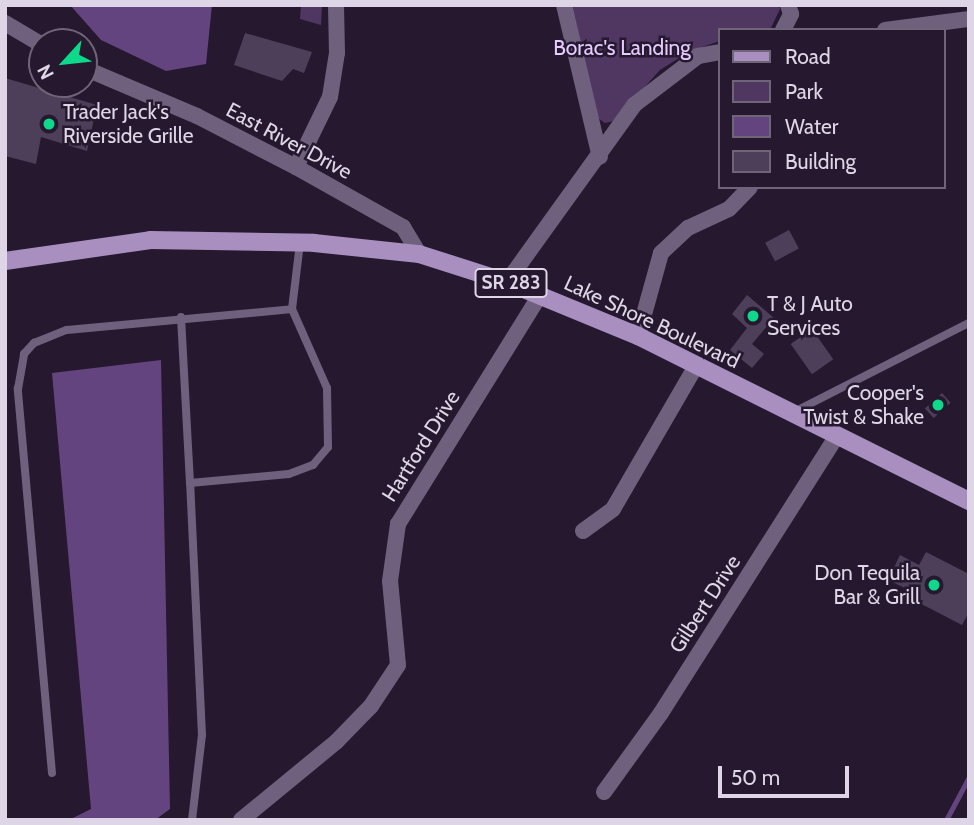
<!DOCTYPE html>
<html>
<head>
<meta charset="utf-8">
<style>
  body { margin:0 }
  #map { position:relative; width:974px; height:825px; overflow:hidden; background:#25182f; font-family:Cabin,sans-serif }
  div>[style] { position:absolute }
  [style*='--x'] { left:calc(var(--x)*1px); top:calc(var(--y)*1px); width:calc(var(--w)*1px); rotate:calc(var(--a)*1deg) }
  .green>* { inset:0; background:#4f3762 }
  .water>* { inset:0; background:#64447e }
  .stream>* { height:5px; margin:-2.5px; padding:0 2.5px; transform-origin:2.5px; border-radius:2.5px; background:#64447e }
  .building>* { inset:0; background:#4d3f59; transform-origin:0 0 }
  .lane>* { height:8px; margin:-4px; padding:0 4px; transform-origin:4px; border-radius:4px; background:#6f617d }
  .street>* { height:16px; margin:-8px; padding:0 8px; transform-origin:8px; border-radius:8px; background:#6f617d }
  .primary>* { height:18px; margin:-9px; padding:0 9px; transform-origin:9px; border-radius:9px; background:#a88fc0 }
  .dots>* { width:19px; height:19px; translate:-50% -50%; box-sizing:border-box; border:4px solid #25182f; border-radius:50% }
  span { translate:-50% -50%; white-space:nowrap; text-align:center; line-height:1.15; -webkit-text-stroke:5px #25182f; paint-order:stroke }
  .shield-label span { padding:2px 5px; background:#25182f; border:2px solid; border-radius:5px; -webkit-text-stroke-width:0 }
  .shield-label { font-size:19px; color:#ded6e6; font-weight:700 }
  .park-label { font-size:21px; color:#e6cbff }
  .poi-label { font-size:21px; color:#ded6e6 }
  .left { translate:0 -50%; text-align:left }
  .right { translate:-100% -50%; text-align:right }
  .street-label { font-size:21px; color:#ded6e6 }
  .frame { position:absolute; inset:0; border:7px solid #ded6e6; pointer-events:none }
  .legend { position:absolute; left:718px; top:28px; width:228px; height:161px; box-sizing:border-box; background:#25182f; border:2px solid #6f6478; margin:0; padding:9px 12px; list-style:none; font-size:21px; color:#ded6e6 }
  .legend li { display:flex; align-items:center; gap:14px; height:35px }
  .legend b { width:35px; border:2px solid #6f6478 }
  .north { position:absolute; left:28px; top:28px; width:70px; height:70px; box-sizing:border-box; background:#25182f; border:2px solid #6f6478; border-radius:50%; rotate:243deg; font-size:19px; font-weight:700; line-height:28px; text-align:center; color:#ded6e6 }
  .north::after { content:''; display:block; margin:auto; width:24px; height:32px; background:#0ed98a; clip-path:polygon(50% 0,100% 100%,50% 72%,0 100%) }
  .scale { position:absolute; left:718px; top:766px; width:131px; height:32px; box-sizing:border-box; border:4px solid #ded6e6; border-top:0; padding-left:9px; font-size:21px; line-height:24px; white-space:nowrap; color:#ded6e6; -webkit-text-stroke:5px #25182f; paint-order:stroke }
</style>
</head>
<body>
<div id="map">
  <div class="green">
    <i style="clip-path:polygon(301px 5px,322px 5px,321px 25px,300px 19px)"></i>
    <i style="clip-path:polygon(568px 5px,779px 5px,780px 9px,770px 30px,720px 30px,720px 41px,690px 51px,660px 70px,614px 121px,605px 123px,595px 116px)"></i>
  </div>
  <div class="water">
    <i style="clip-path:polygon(70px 5px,212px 5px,206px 64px,166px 71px,101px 40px)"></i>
    <i style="clip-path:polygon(161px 360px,170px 809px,155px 820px,69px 820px,91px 809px,52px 373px)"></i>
  </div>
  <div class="stream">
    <i style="--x:946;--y:820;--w:49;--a:-61.9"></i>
  </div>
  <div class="building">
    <i style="clip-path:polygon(245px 33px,312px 52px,304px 73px,293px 69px,282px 81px,234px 65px)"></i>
    <i style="clip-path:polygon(5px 78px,97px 105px,87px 151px,41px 137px,36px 164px,5px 156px)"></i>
    <i style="left:789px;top:230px;width:21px;height:27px;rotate:62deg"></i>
    <i style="clip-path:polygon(747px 295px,774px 318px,752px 344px,764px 354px,752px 368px,730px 350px,747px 328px,732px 314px)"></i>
    <i style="left:812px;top:329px;width:37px;height:26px;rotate:55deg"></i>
    <i style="left:942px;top:393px;width:13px;height:23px;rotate:48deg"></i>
    <i style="clip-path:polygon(926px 552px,969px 574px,969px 612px,962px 625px,906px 596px,909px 590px,888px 580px,900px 555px,919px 565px)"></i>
  </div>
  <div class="lane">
    <i style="--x:181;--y:317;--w:166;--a:86.9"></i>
    <i style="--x:794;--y:412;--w:196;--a:-27"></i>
    <i style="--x:52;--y:773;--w:386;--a:-95.1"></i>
    <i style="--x:18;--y:389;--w:36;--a:-80"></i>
    <i style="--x:24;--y:354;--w:15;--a:-48"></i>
    <i style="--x:34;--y:343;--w:35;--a:-22"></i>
    <i style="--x:67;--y:330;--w:226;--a:-5.3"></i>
    <i style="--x:292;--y:309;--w:66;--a:-83.1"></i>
    <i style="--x:192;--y:820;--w:86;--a:-83.3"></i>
    <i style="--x:202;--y:735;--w:252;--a:-92.7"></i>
    <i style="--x:190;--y:483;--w:99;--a:-5.2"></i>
    <i style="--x:289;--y:474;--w:26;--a:-21"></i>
    <i style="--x:313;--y:465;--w:23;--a:-50"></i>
    <i style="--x:328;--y:447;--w:59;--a:-91"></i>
    <i style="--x:327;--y:388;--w:86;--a:-113.9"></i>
  </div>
  <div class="street">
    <i style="--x:564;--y:5;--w:156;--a:76.7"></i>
    <i style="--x:5;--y:23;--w:43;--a:30.7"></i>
    <i style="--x:783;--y:30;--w:18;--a:-63"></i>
    <i style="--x:791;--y:14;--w:9;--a:-108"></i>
    <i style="--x:885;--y:30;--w:85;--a:-7.5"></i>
    <i style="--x:84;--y:68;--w:123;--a:23"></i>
    <i style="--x:197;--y:116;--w:111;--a:27.3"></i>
    <i style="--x:296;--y:167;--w:123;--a:29.3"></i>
    <i style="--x:403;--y:227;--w:31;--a:59"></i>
    <i style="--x:296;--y:167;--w:78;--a:-64.1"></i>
    <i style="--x:330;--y:97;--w:45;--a:-81"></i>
    <i style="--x:337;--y:53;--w:48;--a:-91.2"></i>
    <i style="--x:507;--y:282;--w:218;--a:-54.3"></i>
    <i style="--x:634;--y:105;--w:81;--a:-37.4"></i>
    <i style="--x:698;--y:56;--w:22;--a:-10"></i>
    <i style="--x:638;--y:336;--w:86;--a:-74.5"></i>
    <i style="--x:661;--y:253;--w:37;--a:-43"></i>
    <i style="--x:688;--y:228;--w:45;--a:-24.9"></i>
    <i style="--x:729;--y:209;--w:30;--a:-46"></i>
    <i style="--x:583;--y:531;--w:37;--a:-36"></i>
    <i style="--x:613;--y:509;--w:165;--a:-59.9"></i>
    <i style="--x:604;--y:792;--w:97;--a:-54.2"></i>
    <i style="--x:661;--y:713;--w:328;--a:-57.6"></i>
    <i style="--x:241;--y:820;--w:123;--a:-39.4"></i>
    <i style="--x:336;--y:742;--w:50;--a:-45.8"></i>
    <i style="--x:371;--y:706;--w:49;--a:-56.6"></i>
    <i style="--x:398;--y:665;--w:84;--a:-95.4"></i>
    <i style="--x:390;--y:581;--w:58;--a:-82"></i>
    <i style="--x:398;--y:524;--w:269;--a:-58.2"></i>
  </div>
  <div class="primary">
    <i style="--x:5;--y:261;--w:147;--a:-8.2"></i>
    <i style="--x:150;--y:240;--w:164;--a:1"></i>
    <i style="--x:314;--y:243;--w:106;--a:6"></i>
    <i style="--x:419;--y:254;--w:92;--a:17.7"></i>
    <i style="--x:507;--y:282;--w:142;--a:22.4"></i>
    <i style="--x:638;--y:336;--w:370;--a:26.5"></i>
  </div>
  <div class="dots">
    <i style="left:49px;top:124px;background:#0ed98a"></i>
    <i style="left:753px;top:316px;background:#0ed98a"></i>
    <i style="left:938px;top:405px;background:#0ed98a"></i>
    <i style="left:934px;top:585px;background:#0ed98a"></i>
  </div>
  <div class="shield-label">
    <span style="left:511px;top:283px">SR 283</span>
  </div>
  <div class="park-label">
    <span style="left:622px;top:48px">Borac's Landing</span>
  </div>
  <div class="poi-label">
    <span class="left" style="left:63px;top:124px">Trader Jack's<br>Riverside Grille</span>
    <span class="left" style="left:767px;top:316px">T &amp; J Auto<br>Services</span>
    <span class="right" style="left:924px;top:405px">Cooper's<br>Twist &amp; Shake</span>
    <span class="right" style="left:920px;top:585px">Don Tequila<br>Bar &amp; Grill</span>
  </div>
  <div class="street-label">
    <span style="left:289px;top:141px;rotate:28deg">East River Drive</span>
    <span style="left:652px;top:322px;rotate:25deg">Lake Shore Boulevard</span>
    <span style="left:421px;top:446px;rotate:-58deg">Hartford Drive</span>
    <span style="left:705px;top:604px;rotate:-57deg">Gilbert Drive</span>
  </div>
  <div class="frame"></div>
  <ul class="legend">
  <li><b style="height:9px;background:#a88fc0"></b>Road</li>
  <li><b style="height:19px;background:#4f3762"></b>Park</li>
  <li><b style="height:19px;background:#64447e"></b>Water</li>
  <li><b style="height:19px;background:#4d3f59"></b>Building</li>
  </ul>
  <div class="north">N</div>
  <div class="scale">50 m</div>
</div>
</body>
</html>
